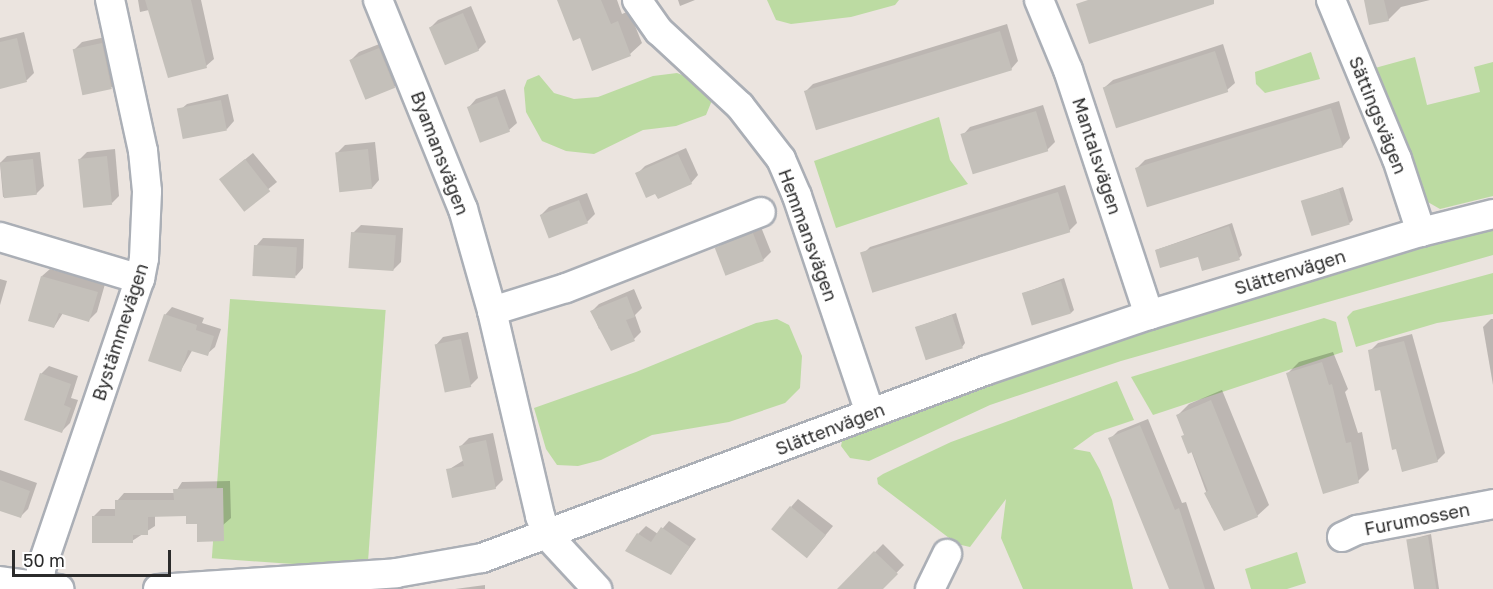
<!DOCTYPE html>
<html>
<head>
<meta charset="utf-8">
<style>
  body { margin:0 }
  #map { position:relative; width:1493px; height:589px; overflow:hidden; background:#ebe4df; font-family:"Golos Text",sans-serif }
  div>[style] { position:absolute }
  [style*='--x'] { left:calc(var(--x)*1px); top:calc(var(--y)*1px); width:calc(var(--w)*1px); rotate:calc(var(--a)*1deg) }
  .green>* { inset:0; background:#bcdba2; transform-origin:0 0 }
  .shadow>* { inset:0; background:#0003 }
  .building>* { inset:0; background:#c4c0ba; transform-origin:0 0 }
  .roads { filter:drop-shadow(2px 0 #abafb6) drop-shadow(-2px 0 #abafb6) drop-shadow(0 2px #abafb6) drop-shadow(0 -2px #abafb6) }
  .minor>* { height:28px; margin:-14px; padding:0 14px; transform-origin:14px; border-radius:14px; background:#fff }
  span { translate:-50% -50%; white-space:nowrap; text-align:center; line-height:1.15; -webkit-text-stroke:4.5px #fff; paint-order:stroke }
  .street-label { font-size:18px; color:#2b2b2b }
  .scale { position:absolute; left:12px; top:550px; width:159px; height:27px; box-sizing:border-box; border:3px solid #2b2b2b; border-top:0; padding-left:8px; font-size:18px; line-height:21px; white-space:nowrap; color:#2b2b2b; -webkit-text-stroke:4px #fff; paint-order:stroke }
</style>
</head>
<body>
<div id="map">
  <div class="green">
    <i style="clip-path:polygon(767px 0,899px 0,895px 5px,851px 17px,791px 24px,776px 20px)"></i>
    <i style="clip-path:polygon(1311px 52px,1320px 79px,1265px 93px,1256px 84px,1255px 72px)"></i>
    <i style="clip-path:polygon(1415px 57px,1427px 105px,1480px 92px,1474px 67px,1493px 62px,1493px 196px,1440px 209px,1426px 201px,1375px 68px)"></i>
    <i style="clip-path:polygon(677px 73px,703px 83px,713px 98px,706px 115px,676px 126px,643px 130px,594px 154px,566px 151px,542px 141px,526px 112px,524px 88px,527px 80px,539px 75px,554px 93px,574px 99px,598px 97px,653px 76px)"></i>
    <i style="clip-path:polygon(939px 117px,950px 160px,968px 184px,836px 228px,814px 161px)"></i>
    <i style="clip-path:polygon(1493px 226px,1493px 255px,1121px 361px,990px 405px,869px 461px,850px 458px,841px 446px,843px 437px,960px 390px,1318px 269px)"></i>
    <i style="clip-path:polygon(1493px 273px,1493px 314px,1437px 323px,1356px 347px,1347px 317px,1353px 311px)"></i>
    <i style="left:230px;top:299px;width:156px;height:260px;rotate:4deg"></i>
    <i style="clip-path:polygon(1324px 318px,1336px 322px,1343px 352px,1153px 415px,1131px 377px)"></i>
    <i style="clip-path:polygon(777px 319px,789px 325px,802px 356px,800px 388px,785px 403px,729px 422px,652px 435px,601px 460px,578px 466px,557px 465px,546px 449px,534px 408px,636px 372px,756px 323px)"></i>
    <i style="clip-path:polygon(1117px 381px,1134px 420px,1095px 433px,1073px 449px,1090px 452px,1100px 470px,1112px 500px,1133px 589px,1023px 589px,1001px 538px,1006px 499px,970px 547px,957px 544px,878px 484px,877px 478px,883px 474px,951px 442px)"></i>
    <i style="clip-path:polygon(1297px 552px,1306px 583px,1287px 589px,1251px 589px,1245px 569px)"></i>
  </div>
  <div class="shadow">
    <i style="clip-path:polygon(138px 0,201px 0,214px 59px,206px 66px,149px 10px,140px 12px)"></i>
    <i style="clip-path:polygon(558px 0,617px 0,622px 14px,629px 11px,642px 43px,630px 54px,593px 69px,580px 36px)"></i>
    <i style="clip-path:polygon(678px 0,695px 0,680px 6px)"></i>
    <i style="clip-path:polygon(1365px 0,1430px 0,1401px 7px,1388px 20px)"></i>
    <i style="clip-path:polygon(471px 6px,486px 42px,478px 50px,431px 27px,438px 20px)"></i>
    <i style="clip-path:polygon(1007px 24px,1018px 61px,1011px 69px,805px 92px,813px 84px)"></i>
    <i style="clip-path:polygon(24px 32px,34px 73px,27px 80px,0 87px,0 38px)"></i>
    <i style="clip-path:polygon(110px 36px,119px 80px,112px 87px,84px 93px,75px 49px,82px 42px)"></i>
    <i style="clip-path:polygon(387px 41px,402px 79px,394px 87px,351px 60px,359px 52px)"></i>
    <i style="clip-path:polygon(1223px 44px,1235px 83px,1227px 90px,1105px 87px,1113px 80px)"></i>
    <i style="clip-path:polygon(505px 89px,517px 123px,509px 130px,469px 107px,476px 99px)"></i>
    <i style="clip-path:polygon(228px 94px,234px 121px,227px 129px,179px 111px,187px 104px)"></i>
    <i style="clip-path:polygon(1339px 101px,1350px 138px,1343px 146px,1137px 168px,1145px 160px)"></i>
    <i style="clip-path:polygon(1043px 105px,1055px 142px,1047px 150px,963px 135px,970px 127px)"></i>
    <i style="clip-path:polygon(375px 142px,379px 180px,372px 188px,337px 153px,345px 145px)"></i>
    <i style="clip-path:polygon(686px 148px,698px 175px,691px 183px,637px 174px,645px 166px)"></i>
    <i style="clip-path:polygon(115px 149px,119px 196px,112px 203px,79px 160px,87px 152px)"></i>
    <i style="clip-path:polygon(40px 152px,44px 186px,36px 194px,3px 197px,0 163px,7px 156px)"></i>
    <i style="clip-path:polygon(253px 153px,277px 182px,244px 209px,228px 173px)"></i>
    <i style="clip-path:polygon(1065px 185px,1077px 223px,1069px 231px,862px 255px,870px 247px)"></i>
    <i style="clip-path:polygon(1343px 187px,1353px 220px,1350px 223px,1302px 202px)"></i>
    <i style="clip-path:polygon(587px 193px,595px 214px,587px 222px,541px 215px,549px 207px)"></i>
    <i style="clip-path:polygon(1232px 223px,1242px 255px,1239px 258px,1156px 250px)"></i>
    <i style="clip-path:polygon(361px 225px,403px 228px,401px 262px,393px 270px,353px 233px)"></i>
    <i style="clip-path:polygon(761px 227px,771px 252px,763px 260px,717px 249px,725px 241px)"></i>
    <i style="clip-path:polygon(263px 238px,304px 239px,303px 268px,296px 276px,256px 246px)"></i>
    <i style="clip-path:polygon(50px 269px,105px 284px,97px 312px,89px 320px,63px 313px,54px 327px,42px 276px)"></i>
    <i style="clip-path:polygon(1064px 278px,1074px 310px,1071px 313px,1024px 293px)"></i>
    <i style="clip-path:polygon(0 279px,7px 281px,0 305px)"></i>
    <i style="clip-path:polygon(634px 289px,642px 308px,635px 315px,641px 332px,634px 339px,599px 329px,592px 311px,599px 304px)"></i>
    <i style="clip-path:polygon(172px 307px,204px 318px,202px 323px,221px 329px,215px 347px,207px 354px,193px 349px,181px 370px,165px 315px)"></i>
    <i style="clip-path:polygon(956px 313px,965px 343px,962px 347px,917px 327px)"></i>
    <i style="clip-path:polygon(1491px 319px,1493px 319px,1493px 385px,1483px 327px)"></i>
    <i style="clip-path:polygon(468px 332px,478px 378px,470px 386px,436px 345px,443px 337px)"></i>
    <i style="clip-path:polygon(1412px 334px,1445px 453px,1437px 461px,1381px 388px,1370px 351px,1378px 343px)"></i>
    <i style="clip-path:polygon(1333px 352px,1348px 389px,1345px 392px,1358px 433px,1362px 432px,1369px 470px,1358px 481px,1288px 373px,1299px 362px)"></i>
    <i style="clip-path:polygon(49px 366px,78px 376px,71px 398px,78px 400px,70px 423px,62px 431px,41px 374px)"></i>
    <i style="clip-path:polygon(1222px 390px,1269px 505px,1257px 516px,1212px 508px,1178px 415px,1189px 404px)"></i>
    <i style="clip-path:polygon(1148px 419px,1182px 503px,1186px 502px,1215px 589px,1171px 589px,1110px 439px,1118px 431px)"></i>
    <i style="clip-path:polygon(493px 433px,503px 480px,495px 488px,448px 470px,464px 460px,461px 446px,469px 438px)"></i>
    <i style="clip-path:polygon(0 470px,37px 483px,28px 509px,20px 517px,0 510px)"></i>
    <i style="clip-path:polygon(230px 481px,231px 518px,223px 525px,188px 515px,155px 516px,155px 526px,132px 541px,93px 517px,101px 509px,117px 509px,117px 501px,124px 493px,175px 493px,182px 482px)"></i>
    <i style="clip-path:polygon(798px 499px,833px 526px,814px 549px,791px 507px)"></i>
    <i style="clip-path:polygon(669px 521px,696px 539px,671px 573px,638px 534px,646px 526px,658px 534px)"></i>
    <i style="clip-path:polygon(1431px 534px,1439px 589px,1416px 589px,1408px 540px)"></i>
    <i style="clip-path:polygon(883px 544px,904px 565px,881px 589px,839px 589px)"></i>
    <i style="clip-path:polygon(485px 585px,485px 589px,455px 589px)"></i>
  </div>
  <div class="building">
    <i style="clip-path:polygon(145px 0,191px 0,207px 68px,168px 78px)"></i>
    <i style="clip-path:polygon(557px 0,601px 0,611px 24px,618px 21px,631px 56px,592px 71px,580px 38px,573px 41px)"></i>
    <i style="clip-path:polygon(1088px 0,1214px 0,1214px 4px,1089px 44px,1076px 4px)"></i>
    <i style="clip-path:polygon(1364px 0,1384px 0,1389px 21px,1369px 25px)"></i>
    <i style="left:463px;top:13px;width:41px;height:37px;rotate:67deg"></i>
    <i style="left:1000px;top:31px;width:41px;height:205px;rotate:73deg"></i>
    <i style="clip-path:polygon(17px 38px,27px 82px,0 89px,0 42px)"></i>
    <i style="left:102px;top:43px;width:47px;height:30px;rotate:78deg"></i>
    <i style="left:379px;top:48px;width:43px;height:32px;rotate:68deg"></i>
    <i style="left:1215px;top:51px;width:43px;height:118px;rotate:72deg"></i>
    <i style="left:497px;top:96px;width:38px;height:32px;rotate:70deg"></i>
    <i style="left:221px;top:100px;width:31px;height:45px;rotate:79deg"></i>
    <i style="left:1331px;top:108px;width:41px;height:205px;rotate:73deg"></i>
    <i style="left:1036px;top:111px;width:42px;height:79px;rotate:73deg"></i>
    <i style="left:368px;top:149px;width:40px;height:33px;rotate:84deg"></i>
    <i style="clip-path:polygon(678px 154px,692px 184px,658px 199px,655px 194px,646px 198px,635px 173px)"></i>
    <i style="left:107px;top:156px;width:49px;height:29px;rotate:84deg"></i>
    <i style="left:33px;top:159px;width:36px;height:33px;rotate:84deg"></i>
    <i style="left:245px;top:159px;width:41px;height:33px;rotate:52deg"></i>
    <i style="left:1339px;top:189px;width:37px;height:40px;rotate:73deg"></i>
    <i style="left:1058px;top:192px;width:42px;height:207px;rotate:73deg"></i>
    <i style="left:579px;top:200px;width:25px;height:42px;rotate:69deg"></i>
    <i style="clip-path:polygon(1229px 226px,1240px 260px,1202px 271px,1198px 257px,1160px 268px,1155px 250px)"></i>
    <i style="left:351px;top:232px;width:45px;height:36px;rotate:4deg"></i>
    <i style="left:753px;top:233px;width:30px;height:41px;rotate:69deg"></i>
    <i style="left:254px;top:245px;width:43px;height:31px;rotate:3deg"></i>
    <i style="clip-path:polygon(41px 276px,98px 292px,89px 322px,59px 313px,54px 328px,28px 321px)"></i>
    <i style="left:1061px;top:281px;width:34px;height:41px;rotate:73deg"></i>
    <i style="clip-path:polygon(627px 296px,635px 317px,626px 320px,635px 341px,611px 351px,590px 311px)"></i>
    <i style="clip-path:polygon(164px 314px,197px 325px,196px 330px,214px 336px,208px 356px,188px 350px,181px 372px,148px 361px)"></i>
    <i style="left:952px;top:315px;width:35px;height:39px;rotate:72deg"></i>
    <i style="left:461px;top:339px;width:49px;height:27px;rotate:78deg"></i>
    <i style="clip-path:polygon(1404px 341px,1438px 462px,1402px 472px,1396px 449px,1392px 450px,1380px 390px,1375px 391px,1368px 350px)"></i>
    <i style="clip-path:polygon(1322px 362px,1329px 385px,1332px 384px,1346px 443px,1351px 442px,1359px 483px,1323px 494px,1286px 373px)"></i>
    <i style="clip-path:polygon(40px 373px,71px 384px,64px 405px,71px 408px,62px 433px,24px 420px)"></i>
    <i style="clip-path:polygon(1211px 400px,1258px 517px,1224px 531px,1204px 493px,1208px 491px,1192px 452px,1188px 454px,1181px 436px,1184px 435px,1176px 415px)"></i>
    <i style="clip-path:polygon(1140px 425px,1175px 510px,1179px 508px,1205px 589px,1169px 589px,1108px 438px)"></i>
    <i style="clip-path:polygon(486px 440px,496px 489px,452px 498px,446px 469px,464px 466px,459px 446px)"></i>
    <i style="clip-path:polygon(0 480px,30px 491px,21px 518px,0 511px)"></i>
    <i style="clip-path:polygon(223px 488px,224px 541px,197px 542px,197px 524px,186px 524px,186px 516px,148px 517px,148px 535px,133px 535px,133px 543px,92px 543px,92px 516px,115px 516px,115px 500px,174px 500px,173px 489px)"></i>
    <i style="left:790px;top:506px;width:46px;height:30px;rotate:39deg"></i>
    <i style="clip-path:polygon(661px 527px,690px 547px,671px 575px,625px 551px,637px 533px,651px 542px)"></i>
    <i style="left:1428px;top:536px;width:54px;height:22px;rotate:81deg"></i>
    <i style="clip-path:polygon(874px 551px,898px 574px,883px 589px,837px 589px)"></i>
  </div>
  <div class="roads">
    <div class="minor">
      <i style="--x:378;--y:0;--w:226;--a:67.9"></i>
      <i style="--x:463;--y:209;--w:106;--a:74.1"></i>
      <i style="--x:492;--y:311;--w:211;--a:76.8"></i>
      <i style="--x:540;--y:516;--w:20;--a:70"></i>
      <i style="--x:547;--y:535;--w:74;--a:47.2"></i>
      <i style="--x:637;--y:0;--w:38;--a:55"></i>
      <i style="--x:659;--y:31;--w:110;--a:42.8"></i>
      <i style="--x:740;--y:106;--w:67;--a:52.3"></i>
      <i style="--x:781;--y:159;--w:40;--a:66.6"></i>
      <i style="--x:797;--y:196;--w:229;--a:71.4"></i>
      <i style="--x:1039;--y:0;--w:76;--a:67.5"></i>
      <i style="--x:1068;--y:70;--w:258;--a:71.7"></i>
      <i style="--x:1331;--y:0;--w:172;--a:67.5"></i>
      <i style="--x:1397;--y:159;--w:77;--a:71.8"></i>
      <i style="--x:0;--y:237;--w:146;--a:16.7"></i>
      <i style="--x:492;--y:311;--w:77;--a:-17.3"></i>
      <i style="--x:566;--y:288;--w:209;--a:-21.3"></i>
      <i style="--x:1342;--y:537;--w:17;--a:-25"></i>
      <i style="--x:1357;--y:530;--w:138;--a:-10.8"></i>
      <i style="--x:0;--y:581;--w:60;--a:7.7"></i>
      <i style="--x:40;--y:588;--w:19;--a:-87"></i>
      <i style="--x:41;--y:569;--w:306;--a:-71.2"></i>
      <i style="--x:140;--y:279;--w:21;--a:-79"></i>
      <i style="--x:144;--y:258;--w:67;--a:-87.4"></i>
      <i style="--x:147;--y:191;--w:40;--a:-95.7"></i>
      <i style="--x:143;--y:151;--w:155;--a:-102.3"></i>
      <i style="--x:158;--y:589;--w:239;--a:-3.8"></i>
      <i style="--x:396;--y:573;--w:87;--a:-9.9"></i>
      <i style="--x:482;--y:558;--w:539;--a:-20.42"></i>
      <i style="--x:987;--y:370;--w:171;--a:-18.8"></i>
      <i style="--x:1149;--y:315;--w:284;--a:-17"></i>
      <i style="--x:1421;--y:232;--w:74;--a:-14"></i>
      <i style="--x:930;--y:589;--w:39;--a:-64"></i>
    </div>
  </div>
  <div class="street-label">
    <span style="left:1378px;top:115px;rotate:68deg">Sättingsvägen</span>
    <span style="left:440px;top:153px;rotate:69deg">Byamansvägen</span>
    <span style="left:1097px;top:156px;rotate:72deg">Mantalsvägen</span>
    <span style="left:808px;top:235px;rotate:70deg">Hemmansvägen</span>
    <span style="left:1290px;top:272px;rotate:-17deg">Slättenvägen</span>
    <span style="left:120px;top:332px;rotate:-72deg">Bystämmevägen</span>
    <span style="left:830px;top:429px;rotate:-21deg">Slättenvägen</span>
    <span style="left:1417px;top:519px;rotate:-11deg">Furumossen</span>
  </div>
  <div class="scale">50 m</div>
</div>
</body>
</html>
